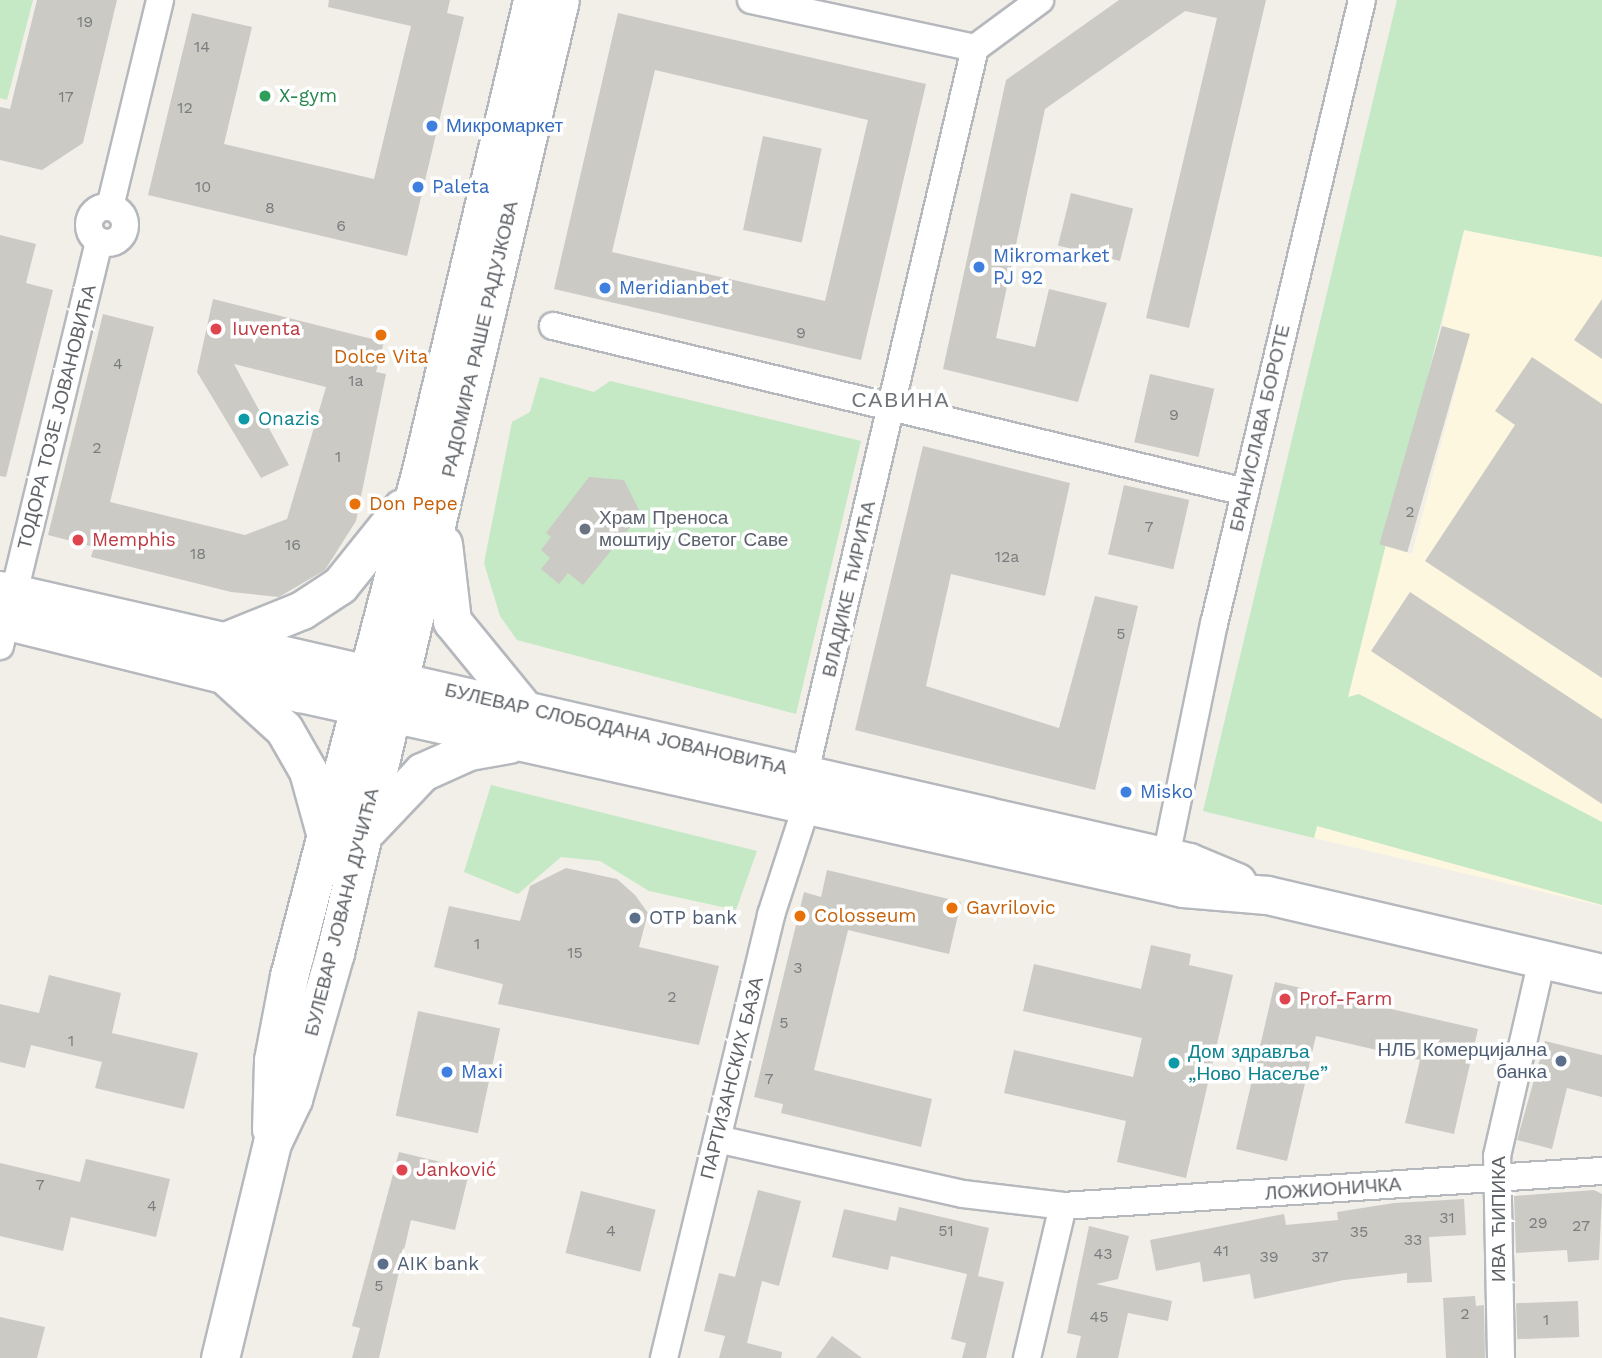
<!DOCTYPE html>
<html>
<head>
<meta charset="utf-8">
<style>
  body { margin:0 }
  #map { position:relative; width:1602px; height:1358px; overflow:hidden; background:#f1efe8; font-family:"Work Sans",sans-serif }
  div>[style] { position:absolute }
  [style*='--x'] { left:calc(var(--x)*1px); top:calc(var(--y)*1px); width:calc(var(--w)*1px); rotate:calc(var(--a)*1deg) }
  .commercial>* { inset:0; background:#fef7e0 }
  .green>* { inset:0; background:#c5e8c5 }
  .building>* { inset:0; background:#cccac5; transform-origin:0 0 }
  .roads { filter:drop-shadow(2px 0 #b5b8bc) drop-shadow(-2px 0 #b5b8bc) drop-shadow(0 2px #b5b8bc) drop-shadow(0 -2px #b5b8bc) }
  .street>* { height:26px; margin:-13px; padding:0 13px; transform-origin:13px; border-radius:13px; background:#fff }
  .street>.ring { margin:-13px; padding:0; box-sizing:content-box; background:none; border:26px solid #fff; border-radius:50% }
  .secondary>* { height:37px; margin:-18.5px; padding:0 18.5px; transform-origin:18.5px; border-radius:18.5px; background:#fff }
  .dots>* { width:19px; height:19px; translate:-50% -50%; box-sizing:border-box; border:4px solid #fff; border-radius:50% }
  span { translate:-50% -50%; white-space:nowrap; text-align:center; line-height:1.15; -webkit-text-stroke:7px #fff; paint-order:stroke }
  .number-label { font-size:16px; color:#7a7d7f }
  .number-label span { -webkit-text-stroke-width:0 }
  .leisure-label { font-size:19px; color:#27864d }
  .left { translate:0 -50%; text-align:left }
  .shop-label { font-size:19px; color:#366cbe }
  .health-label { font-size:19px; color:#be3a42 }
  .street-label { font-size:19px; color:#5f6368 }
  .food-label { font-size:19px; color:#c56008 }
  .culture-label { font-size:19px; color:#0d838f }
  .worship-label { font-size:19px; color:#5b616d }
  .service-label { font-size:19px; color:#4e5e75 }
  .right { translate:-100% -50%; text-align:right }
  .neighbourhood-label { font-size:21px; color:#70757a; letter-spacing:2px }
</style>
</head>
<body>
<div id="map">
  <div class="commercial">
    <i style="clip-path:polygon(1464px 230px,1602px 257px,1602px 906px,1314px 838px,1385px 546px,1412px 554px,1470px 334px,1442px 326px)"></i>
  </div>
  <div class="green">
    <i style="clip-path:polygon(0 0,33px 0,7px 100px,0 98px)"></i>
    <i style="clip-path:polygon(1397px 0,1602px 0,1602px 257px,1464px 230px,1348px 697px,1359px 694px,1602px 822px,1602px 905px,1317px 826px,1314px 838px,1203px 811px)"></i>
    <i style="clip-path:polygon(540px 377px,594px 392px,610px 381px,861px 441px,796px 714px,517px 640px,500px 616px,484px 563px,512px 422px,530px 412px)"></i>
    <i style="clip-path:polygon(491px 785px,757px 851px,736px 910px,649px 891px,600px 861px,561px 857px,518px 894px,464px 872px)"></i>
  </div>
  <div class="building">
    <i style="clip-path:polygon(37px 0,117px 0,83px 143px,42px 170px,0 160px,0 107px,10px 109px)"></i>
    <i style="clip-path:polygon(329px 0,450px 0,447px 13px,464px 17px,407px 256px,148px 195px,192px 13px,252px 27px,224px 144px,374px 179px,411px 26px,328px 7px)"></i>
    <i style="clip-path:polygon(1119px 0,1266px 0,1189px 328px,1146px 318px,1217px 18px,1185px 11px,1045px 109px,996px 338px,1035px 347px,1049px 289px,1107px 303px,1078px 402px,943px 369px,1006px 80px)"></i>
    <i style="clip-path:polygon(evenodd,618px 13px,926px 84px,861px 360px,554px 289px,618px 13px,655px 70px,868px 120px,825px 301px,612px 252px,655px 70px)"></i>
    <i style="left:763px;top:136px;width:60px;height:96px;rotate:12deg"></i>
    <i style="left:1071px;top:193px;width:64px;height:54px;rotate:14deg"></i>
    <i style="clip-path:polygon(0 235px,36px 244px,26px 283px,53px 290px,6px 477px,0 476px)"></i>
    <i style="clip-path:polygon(213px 299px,384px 342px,376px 372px,386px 374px,356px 521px,325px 570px,279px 597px,231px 592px,91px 557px,94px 547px,48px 535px,103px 314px,154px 327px,110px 502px,245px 535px,287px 519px,326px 387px,234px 364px,289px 465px,261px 478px,197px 372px)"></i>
    <i style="clip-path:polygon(1602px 299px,1602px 359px,1574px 340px)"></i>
    <i style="left:1442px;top:326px;width:29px;height:227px;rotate:16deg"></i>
    <i style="clip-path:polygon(1532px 357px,1602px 404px,1602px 678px,1425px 561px,1515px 425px,1495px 411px)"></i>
    <i style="left:1150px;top:374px;width:66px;height:70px;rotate:13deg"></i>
    <i style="clip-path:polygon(923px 446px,1070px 483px,1045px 596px,951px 574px,926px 686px,1059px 728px,1095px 596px,1138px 606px,1095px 790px,855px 730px)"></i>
    <i style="clip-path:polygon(589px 477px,624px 480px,641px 514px,583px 585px,568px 573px,559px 584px,541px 569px,550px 558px,541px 550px,551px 537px,546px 533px)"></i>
    <i style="left:1124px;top:485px;width:67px;height:71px;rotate:13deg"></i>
    <i style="clip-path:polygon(1410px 592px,1602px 719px,1602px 804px,1371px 651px)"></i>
    <i style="clip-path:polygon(566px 868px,617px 879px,635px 895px,648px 913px,639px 947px,719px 966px,699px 1045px,498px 1004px,503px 984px,434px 967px,449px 906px,520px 921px,530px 886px)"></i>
    <i style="clip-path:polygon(827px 870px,961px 902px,949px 954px,848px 930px,814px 1070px,932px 1099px,921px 1147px,781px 1113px,783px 1104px,754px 1097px,804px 892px,821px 897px)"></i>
    <i style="clip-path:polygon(1151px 945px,1191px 954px,1189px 965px,1233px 975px,1186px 1178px,1117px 1162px,1126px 1121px,1004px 1093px,1014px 1050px,1133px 1077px,1142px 1038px,1023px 1011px,1034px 964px,1141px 989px)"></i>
    <i style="clip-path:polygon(49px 975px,121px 993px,112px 1033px,198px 1053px,184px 1109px,95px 1088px,102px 1062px,31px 1045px,25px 1068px,0 1062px,0 1004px,39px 1013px)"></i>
    <i style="clip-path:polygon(1275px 982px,1478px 1029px,1454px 1134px,1405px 1123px,1420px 1060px,1316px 1036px,1287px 1161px,1236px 1149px)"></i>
    <i style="left:418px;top:1011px;width:84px;height:107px;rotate:12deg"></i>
    <i style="clip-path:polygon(1545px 1041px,1602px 1055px,1602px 1097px,1567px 1088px,1552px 1149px,1517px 1140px)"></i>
    <i style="clip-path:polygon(399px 1152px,470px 1169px,455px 1230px,411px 1220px,379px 1358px,352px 1358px,360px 1328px,352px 1326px)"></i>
    <i style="clip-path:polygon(86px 1159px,170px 1179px,156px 1237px,71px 1217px,63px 1251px,0 1236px,0 1163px,80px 1182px)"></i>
    <i style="clip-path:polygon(758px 1190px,801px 1201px,779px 1286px,762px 1281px,747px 1343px,782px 1352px,781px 1358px,719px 1358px,725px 1336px,704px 1331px,719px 1273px,735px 1277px)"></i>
    <i style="clip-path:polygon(1594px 1190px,1602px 1194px,1599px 1260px,1568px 1262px,1567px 1250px,1516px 1253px,1514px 1196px)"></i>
    <i style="left:581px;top:1191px;width:77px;height:64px;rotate:14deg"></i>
    <i style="clip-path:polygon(1464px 1199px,1466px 1235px,1429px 1237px,1432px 1282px,1407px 1283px,1407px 1273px,1344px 1280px,1254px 1299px,1250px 1274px,1203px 1282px,1200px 1262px,1156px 1271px,1150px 1240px,1284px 1214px,1286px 1225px,1338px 1220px,1337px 1212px,1394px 1203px)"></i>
    <i style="clip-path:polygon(899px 1207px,989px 1228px,978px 1276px,1004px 1282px,986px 1358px,962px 1358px,966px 1343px,951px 1339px,967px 1274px,891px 1256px,888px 1270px,832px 1257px,844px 1209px,896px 1221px)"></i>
    <i style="clip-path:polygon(1089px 1226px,1129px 1236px,1118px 1279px,1096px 1284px,1172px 1301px,1168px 1321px,1128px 1313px,1118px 1358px,1076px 1358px,1081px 1336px,1067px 1333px)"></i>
    <i style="clip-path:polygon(1475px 1296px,1476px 1306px,1484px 1305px,1485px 1358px,1446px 1358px,1443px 1298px)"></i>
    <i style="left:1578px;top:1301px;width:36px;height:62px;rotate:88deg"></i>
    <i style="clip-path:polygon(0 1317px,45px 1327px,37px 1358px,0 1358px)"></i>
    <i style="clip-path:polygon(832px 1336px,862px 1358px,816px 1358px)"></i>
  </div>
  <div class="roads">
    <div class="street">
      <i style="--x:751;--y:0;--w:229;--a:12.1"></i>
      <i style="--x:975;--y:48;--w:744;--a:103.21"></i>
      <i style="--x:975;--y:48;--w:81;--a:-36.4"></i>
      <i style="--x:110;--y:207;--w:213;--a:-76.4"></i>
      <i class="ring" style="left:89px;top:207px;width:10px;height:10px"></i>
      <i style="--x:553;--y:326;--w:712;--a:13.49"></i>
      <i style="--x:14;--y:593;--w:362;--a:-76.4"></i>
      <i style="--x:0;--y:646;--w:27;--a:-77"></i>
      <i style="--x:1166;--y:857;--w:238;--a:-78.4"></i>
      <i style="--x:1214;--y:624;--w:641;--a:-76.66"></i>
      <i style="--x:717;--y:1139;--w:252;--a:12.6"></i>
      <i style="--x:963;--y:1194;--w:101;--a:6.8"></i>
      <i style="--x:1063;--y:1206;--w:540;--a:-3.72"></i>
      <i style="--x:664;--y:1358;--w:456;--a:-76.4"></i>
      <i style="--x:771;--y:915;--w:120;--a:-72"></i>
      <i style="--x:1027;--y:1358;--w:156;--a:-76.7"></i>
      <i style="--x:1501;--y:1358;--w:202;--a:-91.1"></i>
      <i style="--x:1497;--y:1156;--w:201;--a:-77.1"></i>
    </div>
    <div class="secondary">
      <i style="--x:443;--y:544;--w:78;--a:83.3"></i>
      <i style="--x:452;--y:621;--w:114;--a:50.7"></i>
      <i style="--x:0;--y:590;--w:1220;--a:12.89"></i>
      <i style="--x:1189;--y:862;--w:52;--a:22.6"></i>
      <i style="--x:0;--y:619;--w:309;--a:13.9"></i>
      <i style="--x:300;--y:693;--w:904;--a:12.45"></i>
      <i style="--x:1183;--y:888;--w:84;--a:4.8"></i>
      <i style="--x:1267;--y:895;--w:344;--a:13.1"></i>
      <i style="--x:223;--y:642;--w:85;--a:-22.1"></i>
      <i style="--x:302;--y:610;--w:45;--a:-33.3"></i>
      <i style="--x:340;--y:585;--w:99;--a:-51.2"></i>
      <i style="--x:229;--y:679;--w:74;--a:42.3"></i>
      <i style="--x:284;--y:729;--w:48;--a:60.3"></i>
      <i style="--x:308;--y:771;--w:60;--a:74.6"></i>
      <i style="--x:368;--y:829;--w:79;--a:-46.5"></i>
      <i style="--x:422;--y:772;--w:51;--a:-24.1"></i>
      <i style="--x:469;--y:751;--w:40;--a:-10"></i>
      <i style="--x:271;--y:1129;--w:69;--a:-88.3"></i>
      <i style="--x:273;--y:1060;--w:86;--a:-79.2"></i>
      <i style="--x:289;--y:976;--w:527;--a:-75.38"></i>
      <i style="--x:422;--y:466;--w:479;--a:-76.7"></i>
      <i style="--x:220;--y:1358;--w:221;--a:-76.4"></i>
      <i style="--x:272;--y:1143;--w:49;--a:-64.5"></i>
      <i style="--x:293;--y:1099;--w:152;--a:-74"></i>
      <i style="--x:335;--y:953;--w:979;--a:-76.72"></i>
    </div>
  </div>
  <div class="dots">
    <i style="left:265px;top:96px;background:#2e9e5b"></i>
    <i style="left:432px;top:126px;background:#3f7fe0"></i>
    <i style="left:418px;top:187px;background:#3f7fe0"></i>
    <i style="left:979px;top:267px;background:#3f7fe0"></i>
    <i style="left:605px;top:288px;background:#3f7fe0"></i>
    <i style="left:216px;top:329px;background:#e0444e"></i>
    <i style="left:381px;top:335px;background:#e8710a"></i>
    <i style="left:244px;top:419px;background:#0f9aa8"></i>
    <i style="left:355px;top:504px;background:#e8710a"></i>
    <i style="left:585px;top:529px;background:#6b7280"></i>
    <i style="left:78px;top:540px;background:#e0444e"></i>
    <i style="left:1126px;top:792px;background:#3f7fe0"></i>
    <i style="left:952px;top:908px;background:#e8710a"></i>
    <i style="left:800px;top:916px;background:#e8710a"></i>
    <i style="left:635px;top:918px;background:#5c6f8a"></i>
    <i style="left:1285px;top:999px;background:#e0444e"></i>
    <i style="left:1561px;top:1061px;background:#5c6f8a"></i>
    <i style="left:1174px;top:1063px;background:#0f9aa8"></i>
    <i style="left:447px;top:1072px;background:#3f7fe0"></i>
    <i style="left:402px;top:1170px;background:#e0444e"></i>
    <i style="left:383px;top:1264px;background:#5c6f8a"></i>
  </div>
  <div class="number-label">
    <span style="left:85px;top:22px">19</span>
    <span style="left:202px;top:47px">14</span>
    <span style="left:66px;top:97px">17</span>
    <span style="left:185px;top:108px">12</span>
    <span style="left:203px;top:187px">10</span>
    <span style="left:270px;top:208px">8</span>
    <span style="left:341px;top:226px">6</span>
    <span style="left:801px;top:333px">9</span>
    <span style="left:118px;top:364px">4</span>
    <span style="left:356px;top:381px">1a</span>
    <span style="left:1174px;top:415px">9</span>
    <span style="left:97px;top:448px">2</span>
    <span style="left:338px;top:457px">1</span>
    <span style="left:1410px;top:512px">2</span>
    <span style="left:1149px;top:527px">7</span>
    <span style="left:293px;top:545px">16</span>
    <span style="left:198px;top:554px">18</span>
    <span style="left:1007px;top:557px">12a</span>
    <span style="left:1121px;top:634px">5</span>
    <span style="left:477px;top:944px">1</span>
    <span style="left:575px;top:953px">15</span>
    <span style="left:798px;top:968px">3</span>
    <span style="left:672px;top:997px">2</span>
    <span style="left:784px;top:1023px">5</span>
    <span style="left:71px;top:1041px">1</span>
    <span style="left:769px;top:1079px">7</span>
    <span style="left:40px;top:1185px">7</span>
    <span style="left:152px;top:1206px">4</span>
    <span style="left:1447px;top:1218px">31</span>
    <span style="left:1538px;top:1223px">29</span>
    <span style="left:1581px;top:1226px">27</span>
    <span style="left:611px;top:1231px">4</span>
    <span style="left:946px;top:1231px">51</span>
    <span style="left:1359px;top:1232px">35</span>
    <span style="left:1413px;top:1240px">33</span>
    <span style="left:1221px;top:1251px">41</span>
    <span style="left:1103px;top:1254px">43</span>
    <span style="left:1269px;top:1257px">39</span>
    <span style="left:1320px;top:1257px">37</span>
    <span style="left:379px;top:1286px">5</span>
    <span style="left:1465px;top:1314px">2</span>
    <span style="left:1099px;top:1317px">45</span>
    <span style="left:1546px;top:1320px">1</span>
  </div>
  <div class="leisure-label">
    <span class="left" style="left:279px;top:96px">X-gym</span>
  </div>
  <div class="shop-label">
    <span class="left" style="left:446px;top:126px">Микромаркет</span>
    <span class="left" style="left:432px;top:187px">Paleta</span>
    <span class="left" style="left:993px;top:267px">Mikromarket<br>PJ 92</span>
    <span class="left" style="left:619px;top:288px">Meridianbet</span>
    <span class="left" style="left:1140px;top:792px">Misko</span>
    <span class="left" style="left:461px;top:1072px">Maxi</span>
  </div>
  <div class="health-label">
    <span class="left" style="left:232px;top:329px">Iuventa</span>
    <span class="left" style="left:92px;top:540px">Memphis</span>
    <span class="left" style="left:1299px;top:999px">Prof-Farm</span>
    <span class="left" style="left:416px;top:1170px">Janković</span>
  </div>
  <div class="street-label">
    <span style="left:480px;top:339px;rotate:-77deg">РАДОМИРА РАШЕ РАДУЈКОВА</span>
    <span style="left:57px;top:417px;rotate:-76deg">ТОДОРА ТОЗЕ ЈОВАНОВИЋА</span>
    <span style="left:1260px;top:428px;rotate:-77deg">БРАНИСЛАВА БОРОТЕ</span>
    <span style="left:849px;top:589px;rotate:-77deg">ВЛАДИКЕ ЋИРИЋА</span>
    <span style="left:616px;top:729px;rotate:13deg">БУЛЕВАР СЛОБОДАНА ЈОВАНОВИЋА</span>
    <span style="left:342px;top:912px;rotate:-76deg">БУЛЕВАР ЈОВАНА ДУЧИЋА</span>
    <span style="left:732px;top:1078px;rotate:-76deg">ПАРТИЗАНСКИХ БАЗА</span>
    <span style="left:1333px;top:1189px;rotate:-4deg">ЛОЖИОНИЧКА</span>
    <span style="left:1499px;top:1219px;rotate:-90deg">ИВА ЋИПИКА</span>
  </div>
  <div class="food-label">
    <span style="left:381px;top:357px">Dolce Vita</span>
    <span class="left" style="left:369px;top:504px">Don Pepe</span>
    <span class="left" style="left:966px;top:908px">Gavrilovic</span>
    <span class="left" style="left:814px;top:916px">Colosseum</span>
  </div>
  <div class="culture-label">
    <span class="left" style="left:258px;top:419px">Onazis</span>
    <span class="left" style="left:1188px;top:1063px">Дом здравља<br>„Ново Насеље”</span>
  </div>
  <div class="worship-label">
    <span class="left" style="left:599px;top:529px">Храм Преноса<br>моштију Светог Саве</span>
  </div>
  <div class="service-label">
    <span class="left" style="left:649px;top:918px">OTP bank</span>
    <span class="right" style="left:1547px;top:1061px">НЛБ Комерцијална<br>банка</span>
    <span class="left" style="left:397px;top:1264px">AIK bank</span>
  </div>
  <div class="neighbourhood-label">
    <span style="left:901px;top:400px">САВИНА</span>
  </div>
</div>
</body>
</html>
